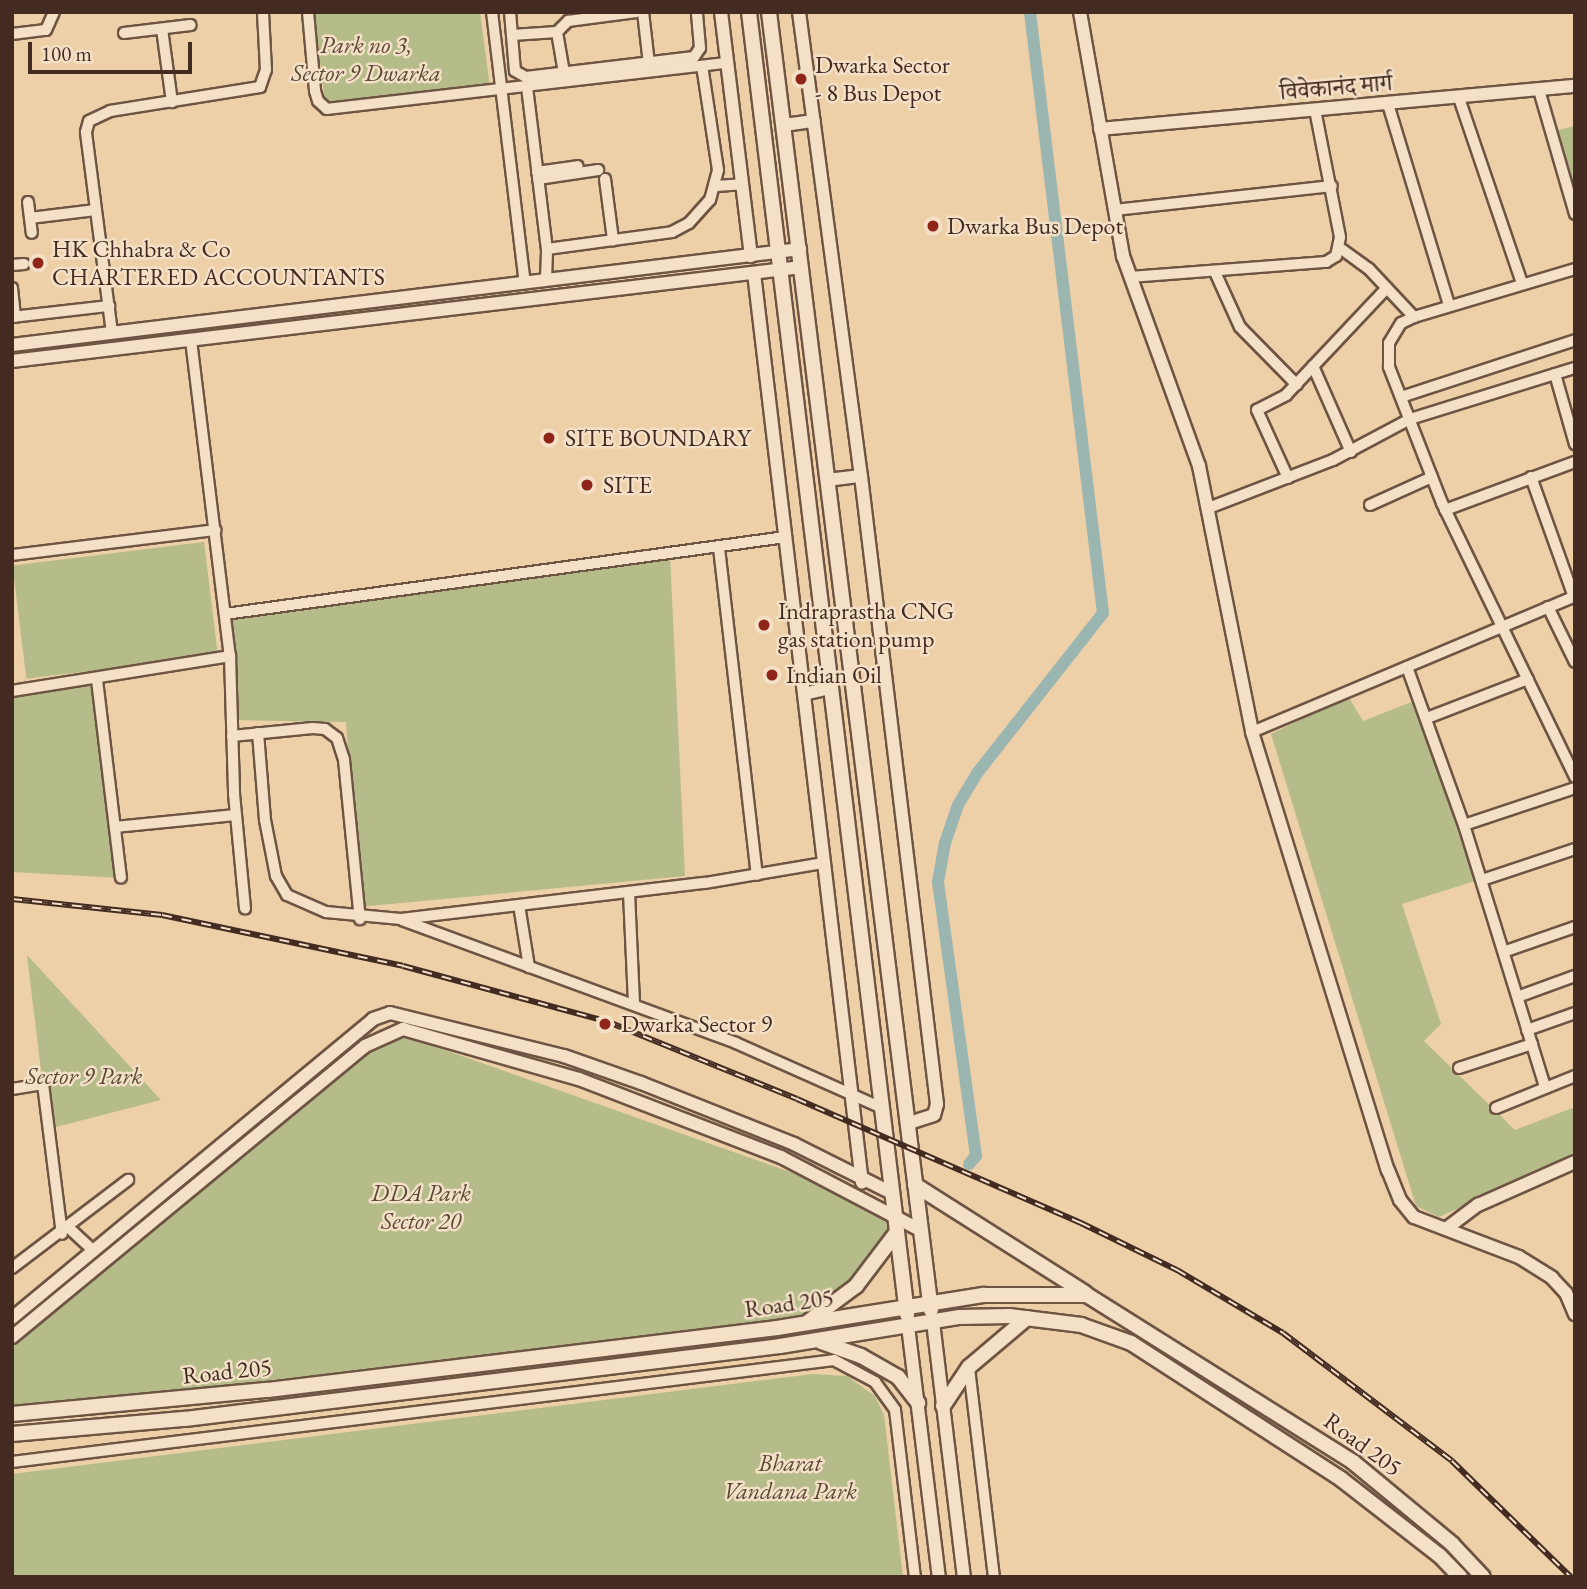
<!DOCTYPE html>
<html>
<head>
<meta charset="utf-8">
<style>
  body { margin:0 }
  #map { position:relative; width:1587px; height:1589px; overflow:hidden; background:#edd0a8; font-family:"EB Garamond","Noto Serif Devanagari",serif }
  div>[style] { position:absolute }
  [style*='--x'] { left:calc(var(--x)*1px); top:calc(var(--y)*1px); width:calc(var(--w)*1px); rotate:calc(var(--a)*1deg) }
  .green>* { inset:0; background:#b5bc8a; transform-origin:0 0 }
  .canal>* { height:12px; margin:-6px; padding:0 6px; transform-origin:6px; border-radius:6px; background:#9bb5b1 }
  .roads { filter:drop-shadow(2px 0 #6e5443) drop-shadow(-2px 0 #6e5443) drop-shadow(0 2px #6e5443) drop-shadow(0 -2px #6e5443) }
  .minor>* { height:10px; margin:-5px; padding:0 5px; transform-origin:5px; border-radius:5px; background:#f3e0c6 }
  .tertiary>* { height:12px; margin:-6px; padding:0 6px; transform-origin:6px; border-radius:6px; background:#f3e0c6 }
  .secondary>* { height:14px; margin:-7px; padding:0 7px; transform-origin:7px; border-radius:7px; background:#f3e0c6 }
  .rail>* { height:6px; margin-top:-3px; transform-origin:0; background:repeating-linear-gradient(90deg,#f3e0c6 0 10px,#432b21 0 20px); box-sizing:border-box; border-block:2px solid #432b21 }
  .dots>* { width:19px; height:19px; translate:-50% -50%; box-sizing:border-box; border:4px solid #f3e0c6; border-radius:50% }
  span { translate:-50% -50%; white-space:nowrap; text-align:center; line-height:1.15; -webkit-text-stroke:5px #f3e0c6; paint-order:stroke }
  .park-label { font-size:24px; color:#5a4836; font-style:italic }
  .poi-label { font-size:24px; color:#432b21 }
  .left { translate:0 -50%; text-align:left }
  .street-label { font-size:24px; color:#432b21 }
  .frame { position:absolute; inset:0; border:14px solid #432b21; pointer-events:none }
  .scale { position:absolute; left:28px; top:42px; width:164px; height:32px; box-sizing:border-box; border:4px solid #432b21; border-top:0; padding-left:9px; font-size:21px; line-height:24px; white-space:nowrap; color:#432b21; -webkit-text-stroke:5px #f3e0c6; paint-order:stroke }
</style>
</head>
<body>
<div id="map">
  <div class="green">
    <i style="clip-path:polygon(314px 12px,480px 12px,490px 87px,326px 110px)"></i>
    <i style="clip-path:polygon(1575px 126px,1575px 196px,1554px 131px)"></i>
    <i style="left:204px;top:542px;width:114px;height:193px;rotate:83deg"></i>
    <i style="clip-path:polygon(670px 554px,685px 876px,359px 907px,346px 722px,231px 720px,225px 614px)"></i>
    <i style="clip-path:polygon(97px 680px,121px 878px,12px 872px,12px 691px)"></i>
    <i style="clip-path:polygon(1348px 696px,1363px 721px,1414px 701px,1475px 881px,1402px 904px,1441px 1024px,1424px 1041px,1515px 1130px,1575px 1107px,1575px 1156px,1439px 1217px,1416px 1206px,1271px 734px)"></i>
    <i style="clip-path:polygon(27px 955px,161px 1100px,48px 1129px)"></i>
    <i style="clip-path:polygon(391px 1031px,861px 1197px,895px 1217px,880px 1256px,805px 1324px,12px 1407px,12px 1339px)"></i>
    <i style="clip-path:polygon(813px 1374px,847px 1376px,875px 1396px,884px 1415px,903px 1577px,12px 1577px,12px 1474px)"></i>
  </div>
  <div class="canal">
    <i style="--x:969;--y:1164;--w:11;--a:-49"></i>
    <i style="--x:976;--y:1156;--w:277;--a:-97.9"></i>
    <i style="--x:938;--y:882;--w:40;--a:-80"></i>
    <i style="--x:945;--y:843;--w:40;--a:-71.1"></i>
    <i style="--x:958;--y:805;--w:39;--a:-59"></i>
    <i style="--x:978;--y:772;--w:202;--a:-51.8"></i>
    <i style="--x:1103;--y:613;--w:605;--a:-96.93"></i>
  </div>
  <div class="roads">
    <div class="minor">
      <i style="--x:308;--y:12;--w:79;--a:84.9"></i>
      <i style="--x:315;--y:91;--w:10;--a:73"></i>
      <i style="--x:318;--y:101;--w:12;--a:42"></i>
      <i style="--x:327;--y:109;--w:403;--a:-6.6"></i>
      <i style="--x:492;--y:12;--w:273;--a:83.1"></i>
      <i style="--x:510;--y:12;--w:59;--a:85.2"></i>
      <i style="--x:515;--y:71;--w:13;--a:29"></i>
      <i style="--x:526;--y:77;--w:169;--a:-6.8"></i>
      <i style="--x:694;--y:57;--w:11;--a:-56"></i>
      <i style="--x:700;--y:48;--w:36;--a:-95"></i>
      <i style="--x:643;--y:12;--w:52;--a:83.4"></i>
      <i style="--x:162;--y:29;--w:74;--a:82.2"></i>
      <i style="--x:557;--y:32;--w:16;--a:-45"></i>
      <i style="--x:568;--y:21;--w:69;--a:-7.5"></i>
      <i style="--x:124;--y:33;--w:67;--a:-6.8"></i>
      <i style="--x:12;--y:34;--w:34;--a:-7"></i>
      <i style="--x:46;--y:30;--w:20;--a:-66"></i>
      <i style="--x:512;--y:35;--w:45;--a:-3.8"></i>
      <i style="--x:557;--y:32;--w:42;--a:80.3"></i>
      <i style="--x:527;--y:87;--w:163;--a:83"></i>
      <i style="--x:1539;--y:90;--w:129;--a:73.8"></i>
      <i style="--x:1459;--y:98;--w:195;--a:71.2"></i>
      <i style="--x:1388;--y:104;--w:210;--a:73.1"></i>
      <i style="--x:537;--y:172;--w:41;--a:-8.3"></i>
      <i style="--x:538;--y:179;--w:61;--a:-8.5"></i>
      <i style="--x:605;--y:179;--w:62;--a:82.5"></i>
      <i style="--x:716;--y:186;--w:26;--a:-4"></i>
      <i style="--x:28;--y:202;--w:31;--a:83"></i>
      <i style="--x:1115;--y:210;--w:218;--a:-6.3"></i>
      <i style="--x:30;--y:218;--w:66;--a:-6.9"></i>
      <i style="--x:1340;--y:248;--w:36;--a:36"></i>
      <i style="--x:1369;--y:269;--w:66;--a:46.8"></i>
      <i style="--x:12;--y:265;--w:12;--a:-5"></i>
      <i style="--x:1575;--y:269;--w:168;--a:163.4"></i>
      <i style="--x:1414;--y:317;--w:14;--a:155"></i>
      <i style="--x:1401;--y:323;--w:23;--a:121"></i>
      <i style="--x:1389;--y:343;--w:24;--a:90"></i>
      <i style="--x:1389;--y:367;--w:146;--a:68.7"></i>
      <i style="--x:1442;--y:503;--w:305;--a:64.1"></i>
      <i style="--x:1215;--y:272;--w:60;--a:65.6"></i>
      <i style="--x:1240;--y:327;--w:81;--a:45.5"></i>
      <i style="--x:1130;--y:277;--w:197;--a:-4.4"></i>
      <i style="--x:1326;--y:262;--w:12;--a:-31"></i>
      <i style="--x:1336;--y:256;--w:19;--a:-78"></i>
      <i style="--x:1340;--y:237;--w:130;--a:-101.1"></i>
      <i style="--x:546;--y:280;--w:31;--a:-88"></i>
      <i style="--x:547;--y:249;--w:126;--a:-7.7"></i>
      <i style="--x:672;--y:232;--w:19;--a:-28"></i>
      <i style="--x:689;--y:223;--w:31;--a:-48"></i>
      <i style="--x:710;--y:200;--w:31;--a:-75"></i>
      <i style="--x:718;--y:170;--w:105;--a:-98.7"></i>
      <i style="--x:12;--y:288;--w:29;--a:84"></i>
      <i style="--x:12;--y:317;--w:98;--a:-6.5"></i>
      <i style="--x:112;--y:333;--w:203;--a:-97.4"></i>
      <i style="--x:86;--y:132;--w:11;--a:-75"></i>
      <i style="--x:89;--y:121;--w:23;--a:-25"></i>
      <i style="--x:110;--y:111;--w:152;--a:-9.1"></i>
      <i style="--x:260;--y:87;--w:18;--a:-71"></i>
      <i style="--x:266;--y:70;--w:58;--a:-93"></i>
      <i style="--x:191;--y:340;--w:318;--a:83"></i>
      <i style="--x:230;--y:656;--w:138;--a:88.3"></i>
      <i style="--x:234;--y:794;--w:115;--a:84.5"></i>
      <i style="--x:1313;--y:366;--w:94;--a:66.2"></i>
      <i style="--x:1555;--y:374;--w:73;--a:74.1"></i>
      <i style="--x:1401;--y:397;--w:183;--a:-18.1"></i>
      <i style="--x:1531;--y:477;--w:127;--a:70.3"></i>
      <i style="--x:1288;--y:478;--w:75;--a:-114.5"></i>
      <i style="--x:1257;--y:410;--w:33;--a:-27"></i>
      <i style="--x:1286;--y:395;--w:147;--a:-46.7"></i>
      <i style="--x:1370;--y:505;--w:68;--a:-24.3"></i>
      <i style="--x:1211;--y:507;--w:131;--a:-21.1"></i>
      <i style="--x:1333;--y:460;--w:87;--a:-28"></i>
      <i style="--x:1410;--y:419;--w:173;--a:-17.2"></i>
      <i style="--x:1445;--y:510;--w:139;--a:-20.3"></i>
      <i style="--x:719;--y:548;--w:329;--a:83.4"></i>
      <i style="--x:12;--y:555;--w:205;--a:-7"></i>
      <i style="--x:1548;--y:607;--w:61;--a:63.9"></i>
      <i style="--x:225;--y:614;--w:566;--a:-7.82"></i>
      <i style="--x:1407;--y:667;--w:168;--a:70.2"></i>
      <i style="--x:1464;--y:825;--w:274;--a:72.8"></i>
      <i style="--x:97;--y:680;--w:199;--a:83.1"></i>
      <i style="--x:12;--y:691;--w:221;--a:-9.1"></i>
      <i style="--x:1427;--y:718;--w:108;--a:-21.1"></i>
      <i style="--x:1252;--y:732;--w:350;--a:-22.8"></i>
      <i style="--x:258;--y:733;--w:87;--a:85.4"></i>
      <i style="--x:265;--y:820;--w:57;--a:78.9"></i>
      <i style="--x:276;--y:876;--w:22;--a:60"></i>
      <i style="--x:287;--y:895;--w:43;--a:23.6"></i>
      <i style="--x:326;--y:912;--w:75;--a:5.3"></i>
      <i style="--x:401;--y:919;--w:306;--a:-6.8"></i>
      <i style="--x:705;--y:883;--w:120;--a:-9.6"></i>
      <i style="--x:232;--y:736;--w:81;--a:-5.6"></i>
      <i style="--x:313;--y:728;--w:12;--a:5"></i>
      <i style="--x:325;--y:729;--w:15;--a:37"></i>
      <i style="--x:337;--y:738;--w:23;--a:72"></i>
      <i style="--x:344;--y:760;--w:160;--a:84.3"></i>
      <i style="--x:1464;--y:825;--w:117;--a:-18.4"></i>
      <i style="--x:115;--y:827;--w:121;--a:-5.7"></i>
      <i style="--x:1482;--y:880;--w:98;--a:-18.4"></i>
      <i style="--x:629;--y:893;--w:111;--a:87.4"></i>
      <i style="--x:519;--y:905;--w:63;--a:80.8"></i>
      <i style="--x:402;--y:920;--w:356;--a:20.2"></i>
      <i style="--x:736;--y:1043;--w:158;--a:24"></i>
      <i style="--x:1506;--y:951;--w:73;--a:-19.2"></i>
      <i style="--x:1520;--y:996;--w:59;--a:-20"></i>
      <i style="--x:1527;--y:1030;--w:51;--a:-19.5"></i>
      <i style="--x:1459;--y:1068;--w:77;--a:-18.2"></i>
      <i style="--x:12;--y:1089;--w:31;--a:-9"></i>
      <i style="--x:43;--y:1084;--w:151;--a:82.8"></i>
      <i style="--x:1496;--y:1108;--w:85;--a:-22.1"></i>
      <i style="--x:69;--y:1228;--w:34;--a:43"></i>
      <i style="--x:12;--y:1268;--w:146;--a:-37.2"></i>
      <i style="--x:969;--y:1368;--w:210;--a:83.2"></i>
      <i style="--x:12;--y:1462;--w:828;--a:-7.07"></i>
      <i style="--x:834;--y:1360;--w:47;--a:28.2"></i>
      <i style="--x:875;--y:1382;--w:34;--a:54"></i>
      <i style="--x:895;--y:1410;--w:168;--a:83.2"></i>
    </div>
    <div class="tertiary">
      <i style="--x:721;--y:12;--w:246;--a:83"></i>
      <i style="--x:799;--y:12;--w:468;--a:82.4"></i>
      <i style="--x:861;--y:476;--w:633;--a:83.1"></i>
      <i style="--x:937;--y:1104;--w:11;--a:105"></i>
      <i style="--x:934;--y:1115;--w:28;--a:162"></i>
      <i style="--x:1080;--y:12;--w:248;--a:80"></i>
      <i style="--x:1123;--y:256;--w:223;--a:70.1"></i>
      <i style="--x:1199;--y:466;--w:271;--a:78.7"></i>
      <i style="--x:1252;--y:732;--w:459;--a:72.8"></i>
      <i style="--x:1388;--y:1170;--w:32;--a:68"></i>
      <i style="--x:1400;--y:1200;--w:22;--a:51"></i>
      <i style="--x:1414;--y:1217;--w:112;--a:20.9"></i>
      <i style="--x:1519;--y:1257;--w:39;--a:32"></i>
      <i style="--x:1552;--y:1278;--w:21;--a:47"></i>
      <i style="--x:1566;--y:1293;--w:23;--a:67"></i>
      <i style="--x:784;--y:125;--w:30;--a:-8"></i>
      <i style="--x:1100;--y:129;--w:477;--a:-5.2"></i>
      <i style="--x:754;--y:273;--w:916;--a:83.23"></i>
      <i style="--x:12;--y:345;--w:794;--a:-6.95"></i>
      <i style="--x:12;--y:361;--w:795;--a:-6.79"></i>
      <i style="--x:827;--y:480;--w:34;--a:-7"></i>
      <i style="--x:804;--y:694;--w:28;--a:-13"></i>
      <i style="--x:1447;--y:1228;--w:39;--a:-37"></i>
      <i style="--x:1478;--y:1205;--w:106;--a:-23.9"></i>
      <i style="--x:12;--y:1318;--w:469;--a:-39.6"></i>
      <i style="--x:373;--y:1019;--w:18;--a:-19"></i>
      <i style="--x:390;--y:1013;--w:179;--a:13.9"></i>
      <i style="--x:564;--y:1056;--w:82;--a:19.3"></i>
      <i style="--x:641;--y:1083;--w:165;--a:21.7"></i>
      <i style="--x:794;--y:1144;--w:107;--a:26.6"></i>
      <i style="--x:933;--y:1322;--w:257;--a:83.1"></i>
      <i style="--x:908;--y:1326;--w:253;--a:83"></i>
      <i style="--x:12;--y:1337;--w:457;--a:-39.5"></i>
      <i style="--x:365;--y:1046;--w:42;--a:-24.1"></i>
      <i style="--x:403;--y:1029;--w:183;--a:15.9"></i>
      <i style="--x:579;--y:1079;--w:217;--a:21.1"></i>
      <i style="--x:781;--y:1157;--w:159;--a:27.7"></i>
    </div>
    <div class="secondary">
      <i style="--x:749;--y:12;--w:1312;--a:83.08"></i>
      <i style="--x:769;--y:12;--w:1308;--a:82.89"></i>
      <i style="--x:915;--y:1185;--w:201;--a:32.4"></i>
      <i style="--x:809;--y:1321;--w:59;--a:-36.7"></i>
      <i style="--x:856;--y:1286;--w:68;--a:-52.8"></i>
      <i style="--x:821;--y:1342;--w:42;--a:19.3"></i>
      <i style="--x:861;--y:1356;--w:43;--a:29.6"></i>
      <i style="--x:898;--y:1377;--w:33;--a:52"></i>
      <i style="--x:943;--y:1406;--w:47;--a:-56.3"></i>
      <i style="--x:969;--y:1367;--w:76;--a:-40.2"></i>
      <i style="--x:12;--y:1414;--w:257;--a:-5.4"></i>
      <i style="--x:268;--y:1390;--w:513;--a:-6.94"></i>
      <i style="--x:777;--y:1328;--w:210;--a:-9.1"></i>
      <i style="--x:984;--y:1295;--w:103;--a:0"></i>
      <i style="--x:1087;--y:1295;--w:314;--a:32.1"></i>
      <i style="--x:1353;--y:1462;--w:129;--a:39.6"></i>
      <i style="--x:1452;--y:1544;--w:45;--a:46.8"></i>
      <i style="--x:12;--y:1434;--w:174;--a:-5"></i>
      <i style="--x:185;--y:1419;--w:599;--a:-6.99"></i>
      <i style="--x:780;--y:1346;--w:182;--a:-9.2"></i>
      <i style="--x:960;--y:1317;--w:49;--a:-1.2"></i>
      <i style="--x:1009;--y:1316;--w:73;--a:7.1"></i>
      <i style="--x:1081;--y:1325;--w:53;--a:19.8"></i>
      <i style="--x:1131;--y:1343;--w:250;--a:32.9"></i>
      <i style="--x:1341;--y:1479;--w:125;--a:37.9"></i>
      <i style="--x:1440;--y:1556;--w:29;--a:46"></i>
    </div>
  </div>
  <div class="rail">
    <i style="--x:12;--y:899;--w:151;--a:6.1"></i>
    <i style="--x:162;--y:915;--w:246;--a:11.9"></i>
    <i style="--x:403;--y:966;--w:210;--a:15.2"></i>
    <i style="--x:606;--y:1021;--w:206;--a:22.2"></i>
    <i style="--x:797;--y:1099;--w:310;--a:23.6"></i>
    <i style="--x:1081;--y:1223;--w:107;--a:26.1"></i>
    <i style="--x:1177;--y:1270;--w:123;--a:30.7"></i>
    <i style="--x:1283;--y:1333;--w:212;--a:37.1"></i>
    <i style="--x:1452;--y:1461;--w:166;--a:44.3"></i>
  </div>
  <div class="dots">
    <i style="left:801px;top:79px;background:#8f2418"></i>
    <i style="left:933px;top:226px;background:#8f2418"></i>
    <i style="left:38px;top:263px;background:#8f2418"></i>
    <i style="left:549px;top:438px;background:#8f2418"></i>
    <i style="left:587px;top:485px;background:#8f2418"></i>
    <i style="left:764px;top:625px;background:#8f2418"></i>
    <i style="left:772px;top:675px;background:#8f2418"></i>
    <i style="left:605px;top:1024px;background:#8f2418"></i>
  </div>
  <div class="park-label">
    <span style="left:366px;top:59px">Park no 3,<br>Sector 9 Dwarka</span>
    <span style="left:84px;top:1076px">Sector 9 Park</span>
    <span style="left:421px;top:1207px">DDA Park<br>Sector 20</span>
    <span style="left:790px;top:1477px">Bharat<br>Vandana Park</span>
  </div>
  <div class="poi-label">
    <span class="left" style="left:815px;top:79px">Dwarka Sector<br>- 8 Bus Depot</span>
    <span class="left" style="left:947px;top:226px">Dwarka Bus Depot</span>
    <span class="left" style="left:52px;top:263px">HK Chhabra &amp; Co<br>CHARTERED ACCOUNTANTS</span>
    <span class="left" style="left:565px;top:438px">SITE BOUNDARY</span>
    <span class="left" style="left:603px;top:485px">SITE</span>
    <span class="left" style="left:778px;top:625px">Indraprastha CNG<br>gas station pump</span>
    <span class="left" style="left:786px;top:675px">Indian Oil</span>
    <span class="left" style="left:621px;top:1024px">Dwarka Sector 9</span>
  </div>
  <div class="street-label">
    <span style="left:1336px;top:87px;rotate:-5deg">विवेकानंद मार्ग</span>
    <span style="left:789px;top:1303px;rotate:-8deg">Road 205</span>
    <span style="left:227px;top:1371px;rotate:-6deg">Road 205</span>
    <span style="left:1363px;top:1444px;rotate:36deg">Road 205</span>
  </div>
  <div class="frame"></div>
  <div class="scale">100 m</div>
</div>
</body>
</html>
